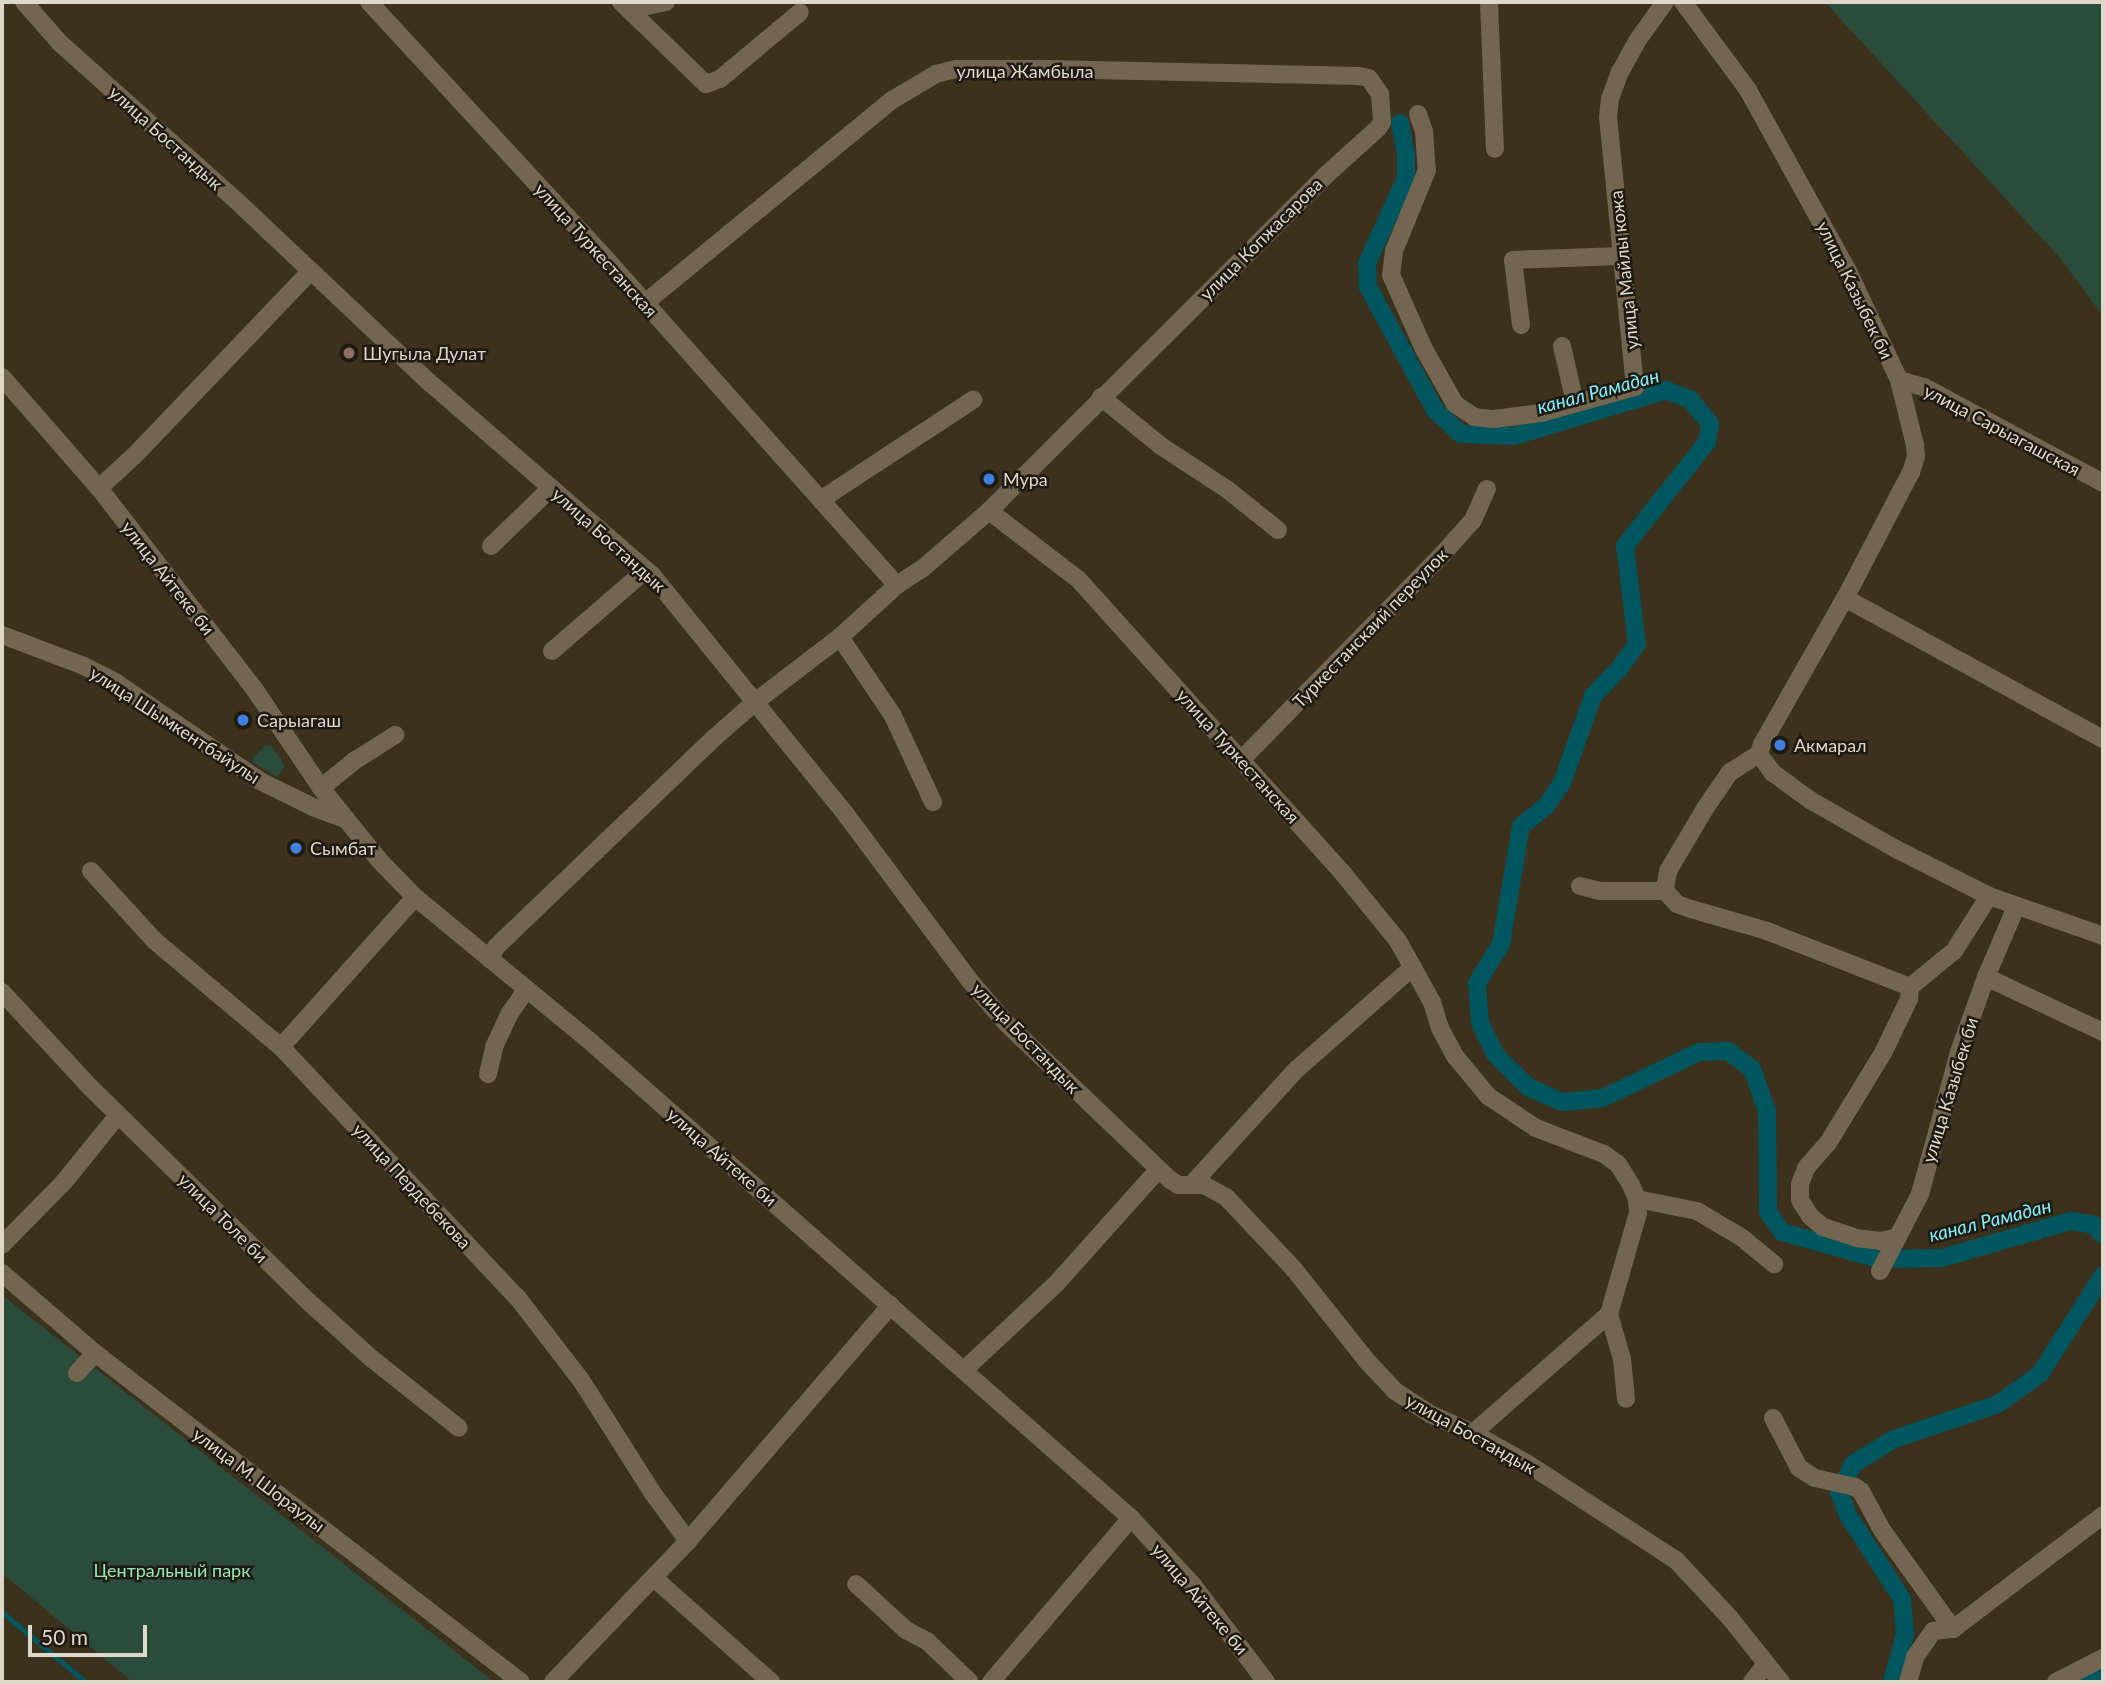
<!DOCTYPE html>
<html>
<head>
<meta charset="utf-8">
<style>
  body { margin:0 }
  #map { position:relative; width:2105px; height:1684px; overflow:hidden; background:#3c311c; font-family:Lato,sans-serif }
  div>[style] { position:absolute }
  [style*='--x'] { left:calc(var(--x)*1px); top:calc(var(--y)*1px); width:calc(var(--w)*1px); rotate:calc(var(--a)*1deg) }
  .green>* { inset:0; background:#2b4c3b }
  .stream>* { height:4.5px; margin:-2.25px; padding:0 2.25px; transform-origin:2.25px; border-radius:2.25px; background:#00565e }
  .canal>* { height:18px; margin:-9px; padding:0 9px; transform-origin:9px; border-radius:9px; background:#00565e }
  .street>* { height:18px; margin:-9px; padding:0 9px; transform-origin:9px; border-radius:9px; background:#726650 }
  .dots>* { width:19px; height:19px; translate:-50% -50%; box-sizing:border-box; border:4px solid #1f1a11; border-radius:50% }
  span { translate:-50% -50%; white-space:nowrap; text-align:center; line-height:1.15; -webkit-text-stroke:5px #1f1a11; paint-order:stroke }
  .street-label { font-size:18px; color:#ded8cb }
  .poi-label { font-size:18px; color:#ded8cb }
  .left { translate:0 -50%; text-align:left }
  .park-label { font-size:18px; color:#94e6bb }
  .water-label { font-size:19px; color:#82eefa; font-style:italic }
  .frame { position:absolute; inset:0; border:4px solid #ded8cb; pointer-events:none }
  .scale { position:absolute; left:28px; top:1625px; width:119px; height:32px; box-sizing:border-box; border:4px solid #ded8cb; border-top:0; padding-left:9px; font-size:21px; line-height:24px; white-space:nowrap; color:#ded8cb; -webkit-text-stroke:5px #1f1a11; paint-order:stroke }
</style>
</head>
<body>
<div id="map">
  <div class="green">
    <i style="clip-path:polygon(1825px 2px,2103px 2px,2103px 316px,2060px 258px)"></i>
    <i style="clip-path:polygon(271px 745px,285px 766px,277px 777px,253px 762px,253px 757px,265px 746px)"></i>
    <i style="clip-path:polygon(2px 1295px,494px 1682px,132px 1682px,2px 1573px)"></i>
  </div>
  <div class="stream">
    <i style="--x:2;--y:1612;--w:109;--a:39.8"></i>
  </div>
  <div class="canal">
    <i style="--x:1400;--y:123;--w:31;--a:79"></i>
    <i style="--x:1406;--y:153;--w:25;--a:90"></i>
    <i style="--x:1406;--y:178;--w:94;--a:114.6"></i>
    <i style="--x:1367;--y:263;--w:24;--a:88"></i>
    <i style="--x:1368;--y:287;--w:140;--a:61.4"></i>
    <i style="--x:1435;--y:410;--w:35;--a:43"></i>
    <i style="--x:1461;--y:434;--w:53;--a:2.2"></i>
    <i style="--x:1514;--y:436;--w:159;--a:-16.8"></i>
    <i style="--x:1666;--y:390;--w:26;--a:21"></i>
    <i style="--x:1690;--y:399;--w:32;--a:51"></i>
    <i style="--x:1710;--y:424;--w:18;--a:99"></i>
    <i style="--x:1707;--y:442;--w:132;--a:128.3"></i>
    <i style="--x:1625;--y:546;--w:99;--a:83"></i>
    <i style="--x:1637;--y:644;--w:32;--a:126"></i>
    <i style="--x:1618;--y:670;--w:36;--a:134"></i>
    <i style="--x:1593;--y:696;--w:92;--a:109.6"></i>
    <i style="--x:1562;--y:783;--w:28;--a:125"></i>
    <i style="--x:1546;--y:806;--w:32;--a:141"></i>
    <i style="--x:1521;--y:826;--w:120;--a:99.6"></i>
    <i style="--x:1501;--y:944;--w:46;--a:121.6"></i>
    <i style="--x:1477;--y:983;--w:40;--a:85.7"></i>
    <i style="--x:1480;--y:1023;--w:34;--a:64"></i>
    <i style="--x:1495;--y:1054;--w:47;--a:45"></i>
    <i style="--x:1528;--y:1087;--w:37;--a:24"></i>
    <i style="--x:1562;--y:1102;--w:41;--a:-5.6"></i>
    <i style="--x:1603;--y:1098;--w:106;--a:-25.6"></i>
    <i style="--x:1699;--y:1052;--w:29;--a:-2"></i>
    <i style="--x:1728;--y:1051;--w:30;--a:37"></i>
    <i style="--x:1752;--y:1069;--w:45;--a:70.3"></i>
    <i style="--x:1767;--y:1111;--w:101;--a:89.4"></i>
    <i style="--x:1768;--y:1212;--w:24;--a:55"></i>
    <i style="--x:1782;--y:1232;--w:101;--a:15.6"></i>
    <i style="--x:1879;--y:1259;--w:63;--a:-0.9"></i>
    <i style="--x:1942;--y:1258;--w:133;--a:-16.1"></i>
    <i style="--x:2070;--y:1221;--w:24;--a:9"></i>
    <i style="--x:2094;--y:1225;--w:13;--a:48"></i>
    <i style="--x:1892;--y:1682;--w:50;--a:-74.8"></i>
    <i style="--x:1905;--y:1634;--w:35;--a:-95"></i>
    <i style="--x:1902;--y:1599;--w:100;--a:-122.7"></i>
    <i style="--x:1848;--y:1515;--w:25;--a:-111"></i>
    <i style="--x:1839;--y:1492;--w:31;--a:-63"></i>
    <i style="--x:1853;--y:1464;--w:48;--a:-31.4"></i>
    <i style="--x:1894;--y:1439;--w:110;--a:-18.6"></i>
    <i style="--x:1998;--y:1404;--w:52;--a:-35.5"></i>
    <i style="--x:2040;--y:1374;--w:117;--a:-57.5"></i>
    <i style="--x:2081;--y:1682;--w:26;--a:-32"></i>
  </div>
  <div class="street">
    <i style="--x:24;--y:2;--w:55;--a:48.7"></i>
    <i style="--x:60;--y:43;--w:244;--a:41.8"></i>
    <i style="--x:242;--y:206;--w:257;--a:43.3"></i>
    <i style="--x:429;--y:382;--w:295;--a:40.9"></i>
    <i style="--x:652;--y:575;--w:310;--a:51"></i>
    <i style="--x:847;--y:816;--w:206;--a:53.3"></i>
    <i style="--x:970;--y:981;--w:55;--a:49.4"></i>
    <i style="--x:1006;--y:1023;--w:226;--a:43.7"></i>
    <i style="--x:1169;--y:1179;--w:11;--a:34"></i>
    <i style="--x:1178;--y:1185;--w:26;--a:0"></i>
    <i style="--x:1204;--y:1185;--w:26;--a:29"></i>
    <i style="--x:1227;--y:1198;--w:96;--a:46.7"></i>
    <i style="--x:1293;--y:1268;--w:119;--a:51.5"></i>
    <i style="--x:1367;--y:1361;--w:41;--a:47"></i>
    <i style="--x:1395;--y:1391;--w:42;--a:33.3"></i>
    <i style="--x:1430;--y:1414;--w:47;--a:23.8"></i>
    <i style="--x:1473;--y:1433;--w:63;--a:29.4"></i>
    <i style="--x:1528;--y:1464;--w:176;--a:33"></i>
    <i style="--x:1676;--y:1560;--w:79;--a:47"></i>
    <i style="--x:1730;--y:1618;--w:82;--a:51.4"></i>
    <i style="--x:369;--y:2;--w:339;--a:47.3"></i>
    <i style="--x:599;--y:251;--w:448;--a:48.3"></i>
    <i style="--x:621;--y:2;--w:118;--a:44"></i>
    <i style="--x:706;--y:84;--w:15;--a:-20"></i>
    <i style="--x:720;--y:79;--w:104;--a:-39.9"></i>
    <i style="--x:642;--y:2;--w:6;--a:39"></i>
    <i style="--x:647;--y:6;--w:19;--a:-12"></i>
    <i style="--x:1489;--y:2;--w:147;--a:87.7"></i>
    <i style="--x:1683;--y:2;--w:109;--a:53.5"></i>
    <i style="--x:1748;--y:90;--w:207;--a:61.1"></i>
    <i style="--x:1848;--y:271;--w:120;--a:64.9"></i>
    <i style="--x:1899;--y:380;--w:67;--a:76.2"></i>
    <i style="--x:1915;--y:445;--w:11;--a:85"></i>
    <i style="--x:1916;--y:456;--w:17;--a:107"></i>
    <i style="--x:1911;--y:472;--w:142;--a:117.6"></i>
    <i style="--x:1845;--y:598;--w:168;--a:119.6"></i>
    <i style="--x:1762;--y:744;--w:10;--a:107"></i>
    <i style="--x:1759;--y:754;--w:24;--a:54"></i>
    <i style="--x:1773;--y:773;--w:46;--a:36.1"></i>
    <i style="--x:1810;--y:800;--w:99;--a:29.7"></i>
    <i style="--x:1896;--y:849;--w:104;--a:26.8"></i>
    <i style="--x:1989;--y:896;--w:121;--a:19.3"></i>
    <i style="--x:1418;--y:114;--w:18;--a:71"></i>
    <i style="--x:1424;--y:131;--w:39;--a:86"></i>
    <i style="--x:1427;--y:170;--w:87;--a:112.2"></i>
    <i style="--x:1394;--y:251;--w:24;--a:97"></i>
    <i style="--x:1391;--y:275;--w:81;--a:66"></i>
    <i style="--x:1424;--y:349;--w:63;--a:60.6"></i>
    <i style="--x:1455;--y:404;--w:23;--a:34"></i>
    <i style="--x:1474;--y:417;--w:20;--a:6"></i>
    <i style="--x:1494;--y:419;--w:47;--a:-7.3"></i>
    <i style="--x:1541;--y:413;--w:98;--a:-15.5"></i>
    <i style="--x:1635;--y:387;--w:271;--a:-95.7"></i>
    <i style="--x:1608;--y:117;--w:18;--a:-84"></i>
    <i style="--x:1610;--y:99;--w:29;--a:-70"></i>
    <i style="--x:1620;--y:72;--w:35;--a:-61"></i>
    <i style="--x:1637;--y:41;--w:48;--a:-54.3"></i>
    <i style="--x:1521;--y:325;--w:65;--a:-97"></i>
    <i style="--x:1513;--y:260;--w:107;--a:-2.1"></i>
    <i style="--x:1562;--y:346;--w:58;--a:77.2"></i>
    <i style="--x:2;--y:377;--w:147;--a:48.9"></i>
    <i style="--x:99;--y:488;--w:255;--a:52.3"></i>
    <i style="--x:255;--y:690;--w:118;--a:56"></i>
    <i style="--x:321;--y:788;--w:92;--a:51.1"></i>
    <i style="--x:379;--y:860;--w:52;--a:45.8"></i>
    <i style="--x:415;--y:897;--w:229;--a:39.5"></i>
    <i style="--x:592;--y:1043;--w:718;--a:41.39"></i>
    <i style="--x:1131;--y:1518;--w:90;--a:47.3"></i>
    <i style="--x:1192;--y:1584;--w:123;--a:52.9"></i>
    <i style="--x:1899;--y:380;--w:26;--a:16"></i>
    <i style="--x:1924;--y:387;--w:203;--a:28.2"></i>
    <i style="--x:1101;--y:397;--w:77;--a:39.2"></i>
    <i style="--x:1161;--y:446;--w:80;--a:33.3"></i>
    <i style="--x:1228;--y:490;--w:64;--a:38.7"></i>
    <i style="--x:99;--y:488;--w:49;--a:-42.5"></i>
    <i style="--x:135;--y:455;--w:253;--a:-46.3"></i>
    <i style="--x:822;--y:499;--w:181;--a:-33.3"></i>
    <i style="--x:989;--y:511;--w:112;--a:37.4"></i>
    <i style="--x:1078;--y:579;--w:393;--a:48"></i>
    <i style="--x:1341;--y:871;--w:90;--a:50.8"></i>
    <i style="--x:1398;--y:941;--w:70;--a:60.9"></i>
    <i style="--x:1432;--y:1002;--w:27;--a:73"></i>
    <i style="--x:1440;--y:1028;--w:32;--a:62"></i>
    <i style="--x:1455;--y:1056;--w:52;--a:50.5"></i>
    <i style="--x:1488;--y:1096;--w:58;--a:33.7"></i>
    <i style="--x:1536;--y:1128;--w:73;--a:20.9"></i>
    <i style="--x:1604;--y:1154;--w:17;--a:36"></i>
    <i style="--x:1618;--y:1164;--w:25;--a:58"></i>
    <i style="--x:1631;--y:1185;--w:15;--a:67"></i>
    <i style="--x:1637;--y:1199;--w:14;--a:86"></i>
    <i style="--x:1638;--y:1213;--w:105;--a:106"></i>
    <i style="--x:1609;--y:1314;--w:181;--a:138.8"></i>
    <i style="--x:491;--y:546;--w:83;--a:-44"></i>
    <i style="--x:1845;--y:598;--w:294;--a:28.7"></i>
    <i style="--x:2;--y:635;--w:88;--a:20.7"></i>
    <i style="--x:84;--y:666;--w:35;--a:27"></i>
    <i style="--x:115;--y:682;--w:176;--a:34.3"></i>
    <i style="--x:260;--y:781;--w:61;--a:26.1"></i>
    <i style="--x:315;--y:808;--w:33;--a:20"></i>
    <i style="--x:840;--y:637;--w:95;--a:56.1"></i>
    <i style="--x:893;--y:716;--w:95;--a:65.1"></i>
    <i style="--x:552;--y:651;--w:124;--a:-40.8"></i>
    <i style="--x:1759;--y:754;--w:34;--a:148"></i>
    <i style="--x:1730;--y:772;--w:42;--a:124.4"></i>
    <i style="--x:1706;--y:807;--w:74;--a:120.7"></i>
    <i style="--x:1668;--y:871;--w:20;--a:99"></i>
    <i style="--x:1665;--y:891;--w:18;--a:47"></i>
    <i style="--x:1677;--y:904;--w:15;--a:20"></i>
    <i style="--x:1691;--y:909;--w:79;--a:16.1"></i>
    <i style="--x:1767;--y:931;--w:154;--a:21.4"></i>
    <i style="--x:1241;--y:760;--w:283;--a:-45.6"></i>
    <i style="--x:1439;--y:558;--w:51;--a:-48.2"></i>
    <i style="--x:1473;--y:520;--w:34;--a:-66"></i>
    <i style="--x:321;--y:788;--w:43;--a:-39.3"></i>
    <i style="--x:354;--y:761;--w:49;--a:-32.4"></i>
    <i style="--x:91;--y:871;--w:95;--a:47.6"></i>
    <i style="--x:155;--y:941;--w:165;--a:40.1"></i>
    <i style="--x:281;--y:1047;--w:344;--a:46.7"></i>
    <i style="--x:517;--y:1297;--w:105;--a:52.4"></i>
    <i style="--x:581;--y:1380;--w:133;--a:57.6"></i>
    <i style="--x:652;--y:1492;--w:61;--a:53.7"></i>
    <i style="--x:1580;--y:886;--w:21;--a:14"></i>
    <i style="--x:1600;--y:891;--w:65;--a:0"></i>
    <i style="--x:490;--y:959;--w:13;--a:-63"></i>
    <i style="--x:496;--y:947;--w:302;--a:-43.8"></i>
    <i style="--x:714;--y:738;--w:55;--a:-41.3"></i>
    <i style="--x:755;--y:702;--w:107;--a:-37.4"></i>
    <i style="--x:840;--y:637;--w:77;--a:-42.4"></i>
    <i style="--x:897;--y:585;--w:30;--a:-33"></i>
    <i style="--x:922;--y:569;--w:89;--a:-40.9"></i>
    <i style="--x:989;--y:511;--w:473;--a:-44.9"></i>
    <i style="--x:1324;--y:177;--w:73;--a:-42.2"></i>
    <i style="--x:1378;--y:128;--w:7;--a:-56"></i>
    <i style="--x:1382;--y:122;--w:28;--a:-94"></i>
    <i style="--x:1380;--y:94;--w:19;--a:-125"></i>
    <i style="--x:1369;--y:78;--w:10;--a:-169"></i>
    <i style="--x:1359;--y:76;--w:312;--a:-178.7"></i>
    <i style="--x:1047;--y:69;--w:91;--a:180"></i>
    <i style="--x:956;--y:69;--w:21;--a:166"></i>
    <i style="--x:936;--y:74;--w:51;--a:149.4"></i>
    <i style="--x:892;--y:100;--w:321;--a:140.6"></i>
    <i style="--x:1986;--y:977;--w:129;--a:25.2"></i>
    <i style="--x:1910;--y:987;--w:57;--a:-39.3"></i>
    <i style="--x:1954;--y:951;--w:65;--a:-57.5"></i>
    <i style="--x:2;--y:992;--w:129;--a:47.2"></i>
    <i style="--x:90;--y:1087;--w:307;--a:44.5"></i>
    <i style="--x:309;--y:1302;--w:84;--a:42.1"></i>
    <i style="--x:371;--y:1358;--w:112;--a:38.5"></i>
    <i style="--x:281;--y:1047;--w:201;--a:-48.2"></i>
    <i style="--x:488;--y:1074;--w:28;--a:-77"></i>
    <i style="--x:494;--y:1047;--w:38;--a:-65"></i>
    <i style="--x:510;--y:1013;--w:29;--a:-55"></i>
    <i style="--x:1193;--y:1183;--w:153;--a:-47.7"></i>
    <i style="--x:1296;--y:1070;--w:156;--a:-41.4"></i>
    <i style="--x:1637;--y:1199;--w:61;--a:11.3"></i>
    <i style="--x:1697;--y:1211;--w:51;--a:30.6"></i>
    <i style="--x:1741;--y:1237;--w:43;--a:39.3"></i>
    <i style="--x:1898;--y:1237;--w:17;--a:167"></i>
    <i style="--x:1881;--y:1241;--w:24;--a:-173"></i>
    <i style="--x:1857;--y:1238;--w:36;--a:-162"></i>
    <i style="--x:1823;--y:1227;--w:17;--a:-140"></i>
    <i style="--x:1810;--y:1216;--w:19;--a:-122"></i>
    <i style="--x:1800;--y:1200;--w:16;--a:-90"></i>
    <i style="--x:1800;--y:1184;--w:17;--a:-69"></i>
    <i style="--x:1806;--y:1168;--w:33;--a:-49"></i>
    <i style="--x:1828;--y:1143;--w:105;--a:-58.6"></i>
    <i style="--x:1883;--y:1053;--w:60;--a:-64.3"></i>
    <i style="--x:1909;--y:999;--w:12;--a:-85"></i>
    <i style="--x:2;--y:1245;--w:88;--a:-45.5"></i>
    <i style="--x:64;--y:1182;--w:86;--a:-51.1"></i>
    <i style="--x:1880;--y:1271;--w:87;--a:-62.5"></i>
    <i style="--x:1920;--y:1194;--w:147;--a:-74.6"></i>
    <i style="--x:1959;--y:1052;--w:80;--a:-70.2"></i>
    <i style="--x:1986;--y:977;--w:76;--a:-66.8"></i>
    <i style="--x:2;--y:1273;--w:123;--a:40.7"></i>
    <i style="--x:95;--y:1353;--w:538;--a:37.68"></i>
    <i style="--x:1609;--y:1314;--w:47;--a:73.9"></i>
    <i style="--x:1622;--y:1359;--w:40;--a:84.3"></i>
    <i style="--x:964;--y:1370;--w:126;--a:-43.1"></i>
    <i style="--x:1056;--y:1284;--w:154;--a:-48.2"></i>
    <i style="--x:77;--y:1373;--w:27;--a:-48"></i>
    <i style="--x:1773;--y:1418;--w:56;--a:62.5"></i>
    <i style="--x:1799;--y:1468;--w:19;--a:32"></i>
    <i style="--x:1815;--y:1478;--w:41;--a:12.7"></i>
    <i style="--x:1855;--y:1487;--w:7;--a:34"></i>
    <i style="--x:1861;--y:1491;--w:44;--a:61.7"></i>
    <i style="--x:1882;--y:1530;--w:122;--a:54.4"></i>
    <i style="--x:654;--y:1578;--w:157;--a:41.6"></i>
    <i style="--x:856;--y:1584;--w:68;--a:42.6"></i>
    <i style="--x:906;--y:1630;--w:24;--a:28"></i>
    <i style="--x:927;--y:1641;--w:59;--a:43.6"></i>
    <i style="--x:553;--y:1682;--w:195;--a:-46.2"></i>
    <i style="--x:688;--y:1541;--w:311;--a:-49.3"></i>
    <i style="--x:991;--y:1682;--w:216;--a:-49.5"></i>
    <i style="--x:1752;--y:1682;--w:23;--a:-52"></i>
    <i style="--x:1908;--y:1682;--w:26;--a:-74"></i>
    <i style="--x:1915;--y:1657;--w:32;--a:-55"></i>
    <i style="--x:1933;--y:1631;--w:20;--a:-6"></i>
    <i style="--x:1953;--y:1629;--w:188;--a:-37.2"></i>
    <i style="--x:2056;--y:1682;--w:53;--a:-27.1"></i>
  </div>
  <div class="dots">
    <i style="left:349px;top:353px;background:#8d6e63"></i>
    <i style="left:989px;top:479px;background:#3f7fe0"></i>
    <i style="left:243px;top:720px;background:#3f7fe0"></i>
    <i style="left:1780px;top:745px;background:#3f7fe0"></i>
    <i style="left:296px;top:848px;background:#3f7fe0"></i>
  </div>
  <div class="street-label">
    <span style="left:1025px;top:71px">улица Жамбыла</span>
    <span style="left:166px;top:138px;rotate:42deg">улица Бостандык</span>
    <span style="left:1261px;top:239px;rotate:-45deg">улица Копжасарова</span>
    <span style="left:596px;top:250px;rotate:48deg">улица Туркестанская</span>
    <span style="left:1624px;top:270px;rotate:-96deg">улица Майлы кожа</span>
    <span style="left:1855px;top:290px;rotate:64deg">улица Казыбек би</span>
    <span style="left:2002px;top:430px;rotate:28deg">улица Сарыагашская</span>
    <span style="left:609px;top:540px;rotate:42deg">улица Бостандык</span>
    <span style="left:168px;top:578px;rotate:52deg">улица Айтеке би</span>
    <span style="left:1370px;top:628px;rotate:-46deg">Туркестанскаий переулок</span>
    <span style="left:175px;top:725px;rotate:33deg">улица Шымкентбайулы</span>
    <span style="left:1238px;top:756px;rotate:48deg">улица Туркестанская</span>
    <span style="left:1026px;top:1038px;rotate:46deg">улица Бостандык</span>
    <span style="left:1950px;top:1090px;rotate:-73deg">улица Казыбек би</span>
    <span style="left:722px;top:1157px;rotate:41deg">улица Айтеке би</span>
    <span style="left:412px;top:1186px;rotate:47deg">улица Пердебекова</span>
    <span style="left:223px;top:1218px;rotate:45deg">улица Толе би</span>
    <span style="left:1471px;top:1434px;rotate:29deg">улица Бостандык</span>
    <span style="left:259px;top:1480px;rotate:37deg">улица М. Шораулы</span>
    <span style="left:1200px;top:1599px;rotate:50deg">улица Айтеке би</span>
  </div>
  <div class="poi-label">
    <span class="left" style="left:363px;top:353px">Шугыла Дулат</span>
    <span class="left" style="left:1003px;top:479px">Мура</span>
    <span class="left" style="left:257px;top:720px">Сарыагаш</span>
    <span class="left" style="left:1794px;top:745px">Акмарал</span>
    <span class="left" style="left:310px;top:848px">Сымбат</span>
  </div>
  <div class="park-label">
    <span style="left:172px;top:1570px">Центральный парк</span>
  </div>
  <div class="water-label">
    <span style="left:1598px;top:391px;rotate:-15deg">канал Рамадан</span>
    <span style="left:1990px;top:1220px;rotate:-14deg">канал Рамадан</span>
  </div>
  <div class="frame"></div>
  <div class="scale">50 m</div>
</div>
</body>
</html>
